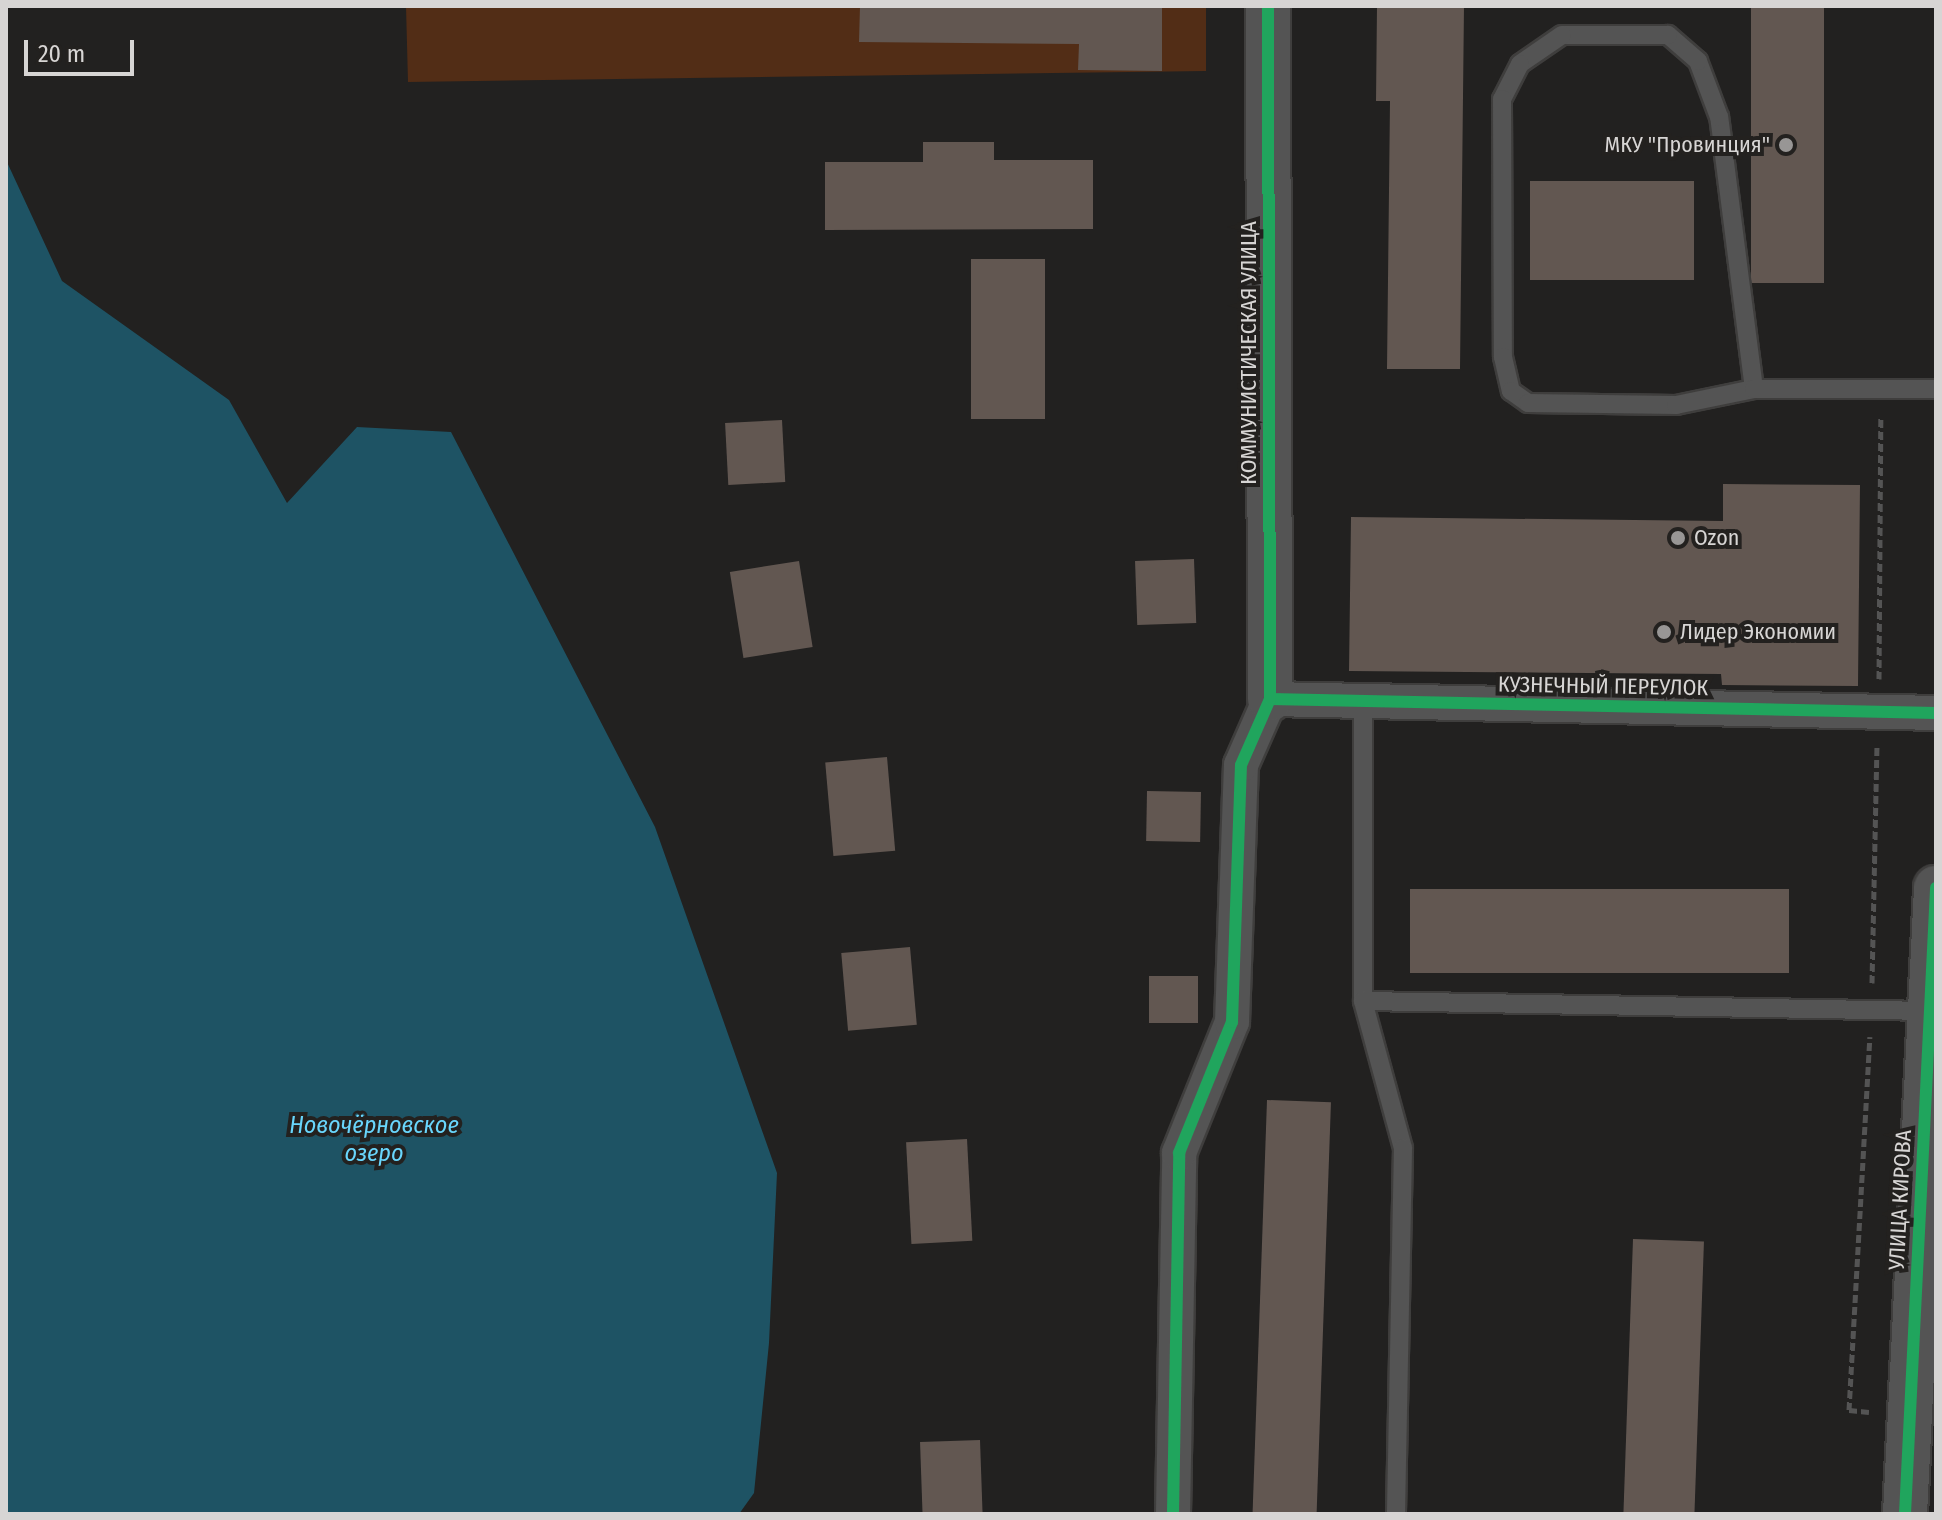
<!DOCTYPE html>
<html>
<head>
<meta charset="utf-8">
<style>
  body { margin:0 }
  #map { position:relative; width:1942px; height:1520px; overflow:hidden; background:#222120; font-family:"Fira Sans Condensed",sans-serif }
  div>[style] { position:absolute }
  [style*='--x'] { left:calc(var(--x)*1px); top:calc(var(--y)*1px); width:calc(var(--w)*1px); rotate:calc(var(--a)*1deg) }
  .green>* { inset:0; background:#522d16 }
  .water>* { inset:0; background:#1e5364 }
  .building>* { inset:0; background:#625751; transform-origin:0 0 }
  .path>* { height:5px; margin-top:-2.5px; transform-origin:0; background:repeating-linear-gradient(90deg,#545454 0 8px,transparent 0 12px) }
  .roads { filter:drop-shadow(2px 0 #3f3e3d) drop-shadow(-2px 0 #3f3e3d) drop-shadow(0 2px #3f3e3d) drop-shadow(0 -2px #3f3e3d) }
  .service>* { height:18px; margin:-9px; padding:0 9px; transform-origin:9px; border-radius:9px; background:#545454 }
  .minor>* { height:34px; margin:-17px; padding:0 17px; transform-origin:17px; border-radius:17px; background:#545454 }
  .tertiary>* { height:44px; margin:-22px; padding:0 22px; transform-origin:22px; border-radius:22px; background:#545454 }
  .cycleway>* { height:12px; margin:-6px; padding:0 6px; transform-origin:6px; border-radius:6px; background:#20a55d }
  .dots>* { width:22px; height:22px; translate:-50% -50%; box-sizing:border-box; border:4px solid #23211f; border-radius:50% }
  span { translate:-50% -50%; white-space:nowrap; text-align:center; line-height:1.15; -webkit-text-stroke:8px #23211f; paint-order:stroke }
  .poi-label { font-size:22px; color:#d7d5d4 }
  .right { translate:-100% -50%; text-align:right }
  .left { translate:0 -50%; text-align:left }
  .street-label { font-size:22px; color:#d7d5d4 }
  .water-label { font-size:24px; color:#69d6fc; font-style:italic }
  .frame { position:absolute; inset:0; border:8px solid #d7d5d4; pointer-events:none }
  .scale { position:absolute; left:24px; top:40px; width:110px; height:36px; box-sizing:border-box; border:4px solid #d7d5d4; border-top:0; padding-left:10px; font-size:24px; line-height:28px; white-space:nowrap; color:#d7d5d4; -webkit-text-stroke:6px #23211f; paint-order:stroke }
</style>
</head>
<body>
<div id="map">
  <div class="green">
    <i style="clip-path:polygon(406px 6px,1206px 6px,1206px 71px,408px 82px)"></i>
  </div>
  <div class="water">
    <i style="clip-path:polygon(6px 160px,62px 281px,229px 400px,287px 503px,357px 427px,451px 432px,655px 827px,777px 1173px,769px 1343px,754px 1493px,739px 1514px,6px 1514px)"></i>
  </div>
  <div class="building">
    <i style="clip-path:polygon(860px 6px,1162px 6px,1162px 71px,1078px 70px,1079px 44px,859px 42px)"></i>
    <i style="clip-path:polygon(1377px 6px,1464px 6px,1460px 369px,1387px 369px,1390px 101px,1376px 101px)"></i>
    <i style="left:1751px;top:6px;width:73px;height:277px"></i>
    <i style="clip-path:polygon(923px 142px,994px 142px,994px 160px,1093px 160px,1093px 229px,825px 230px,825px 162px,923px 162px)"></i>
    <i style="left:1530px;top:181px;width:164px;height:99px"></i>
    <i style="left:971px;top:259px;width:74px;height:160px"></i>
    <i style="left:782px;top:420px;width:62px;height:57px;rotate:87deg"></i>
    <i style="clip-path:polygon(1723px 484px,1860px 485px,1858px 686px,1722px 685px,1721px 674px,1349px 671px,1351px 517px,1723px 521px)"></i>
    <i style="left:1194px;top:559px;width:64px;height:59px;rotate:88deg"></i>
    <i style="left:799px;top:561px;width:87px;height:70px;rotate:81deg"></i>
    <i style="left:887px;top:757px;width:94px;height:62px;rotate:85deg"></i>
    <i style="left:1147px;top:791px;width:54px;height:50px;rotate:1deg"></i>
    <i style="left:1410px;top:889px;width:379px;height:84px"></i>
    <i style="left:910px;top:947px;width:78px;height:69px;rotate:85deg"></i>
    <i style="left:1149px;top:976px;width:49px;height:47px"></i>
    <i style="left:1267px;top:1100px;width:64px;height:414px;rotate:2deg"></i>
    <i style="left:967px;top:1139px;width:102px;height:61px;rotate:87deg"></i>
    <i style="left:1633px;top:1239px;width:71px;height:275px;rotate:2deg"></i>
    <i style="left:980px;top:1440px;width:74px;height:60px;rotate:88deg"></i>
  </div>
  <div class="path">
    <i style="--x:1879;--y:679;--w:262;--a:-89.6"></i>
    <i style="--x:1872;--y:983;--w:238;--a:-88.8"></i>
    <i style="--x:1869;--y:1412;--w:20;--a:-174"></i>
    <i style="--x:1849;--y:1410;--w:374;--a:-86.8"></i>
  </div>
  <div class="roads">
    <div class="service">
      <i style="--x:1754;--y:389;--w:274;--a:-97.3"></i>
      <i style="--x:1719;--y:117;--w:60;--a:-110.6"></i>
      <i style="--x:1698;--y:61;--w:40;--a:-139"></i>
      <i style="--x:1668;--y:35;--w:106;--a:180"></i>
      <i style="--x:1562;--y:35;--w:51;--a:145.4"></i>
      <i style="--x:1520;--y:64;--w:39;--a:117"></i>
      <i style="--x:1502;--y:99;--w:258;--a:89.8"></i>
      <i style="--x:1503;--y:357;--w:35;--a:77"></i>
      <i style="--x:1511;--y:391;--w:21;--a:35"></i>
      <i style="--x:1528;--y:403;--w:148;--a:0.8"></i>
      <i style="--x:1676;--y:405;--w:80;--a:-11.6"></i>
      <i style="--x:1754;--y:389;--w:182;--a:0"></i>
      <i style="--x:1363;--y:701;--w:300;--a:90"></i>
      <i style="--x:1363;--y:1001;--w:152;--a:74.8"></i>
      <i style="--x:1403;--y:1148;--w:366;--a:91.1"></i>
      <i style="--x:1363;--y:1001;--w:569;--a:1.01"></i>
    </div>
    <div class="minor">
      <i style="--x:1173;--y:1514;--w:361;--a:-89"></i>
      <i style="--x:1179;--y:1153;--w:141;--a:-68"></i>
      <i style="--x:1232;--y:1022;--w:257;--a:-88"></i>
      <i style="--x:1241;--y:765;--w:72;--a:-66.3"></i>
      <i style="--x:1270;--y:699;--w:666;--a:1.2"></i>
    </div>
    <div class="tertiary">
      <i style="--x:1268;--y:6;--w:693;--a:89.83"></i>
      <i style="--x:1905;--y:1514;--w:627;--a:-87.16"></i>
    </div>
  </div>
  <div class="cycleway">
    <i style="--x:1270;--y:699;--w:666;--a:1.2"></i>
    <i style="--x:1173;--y:1514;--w:361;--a:-89"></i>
    <i style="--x:1179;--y:1153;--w:141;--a:-68"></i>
    <i style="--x:1232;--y:1022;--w:257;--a:-88"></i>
    <i style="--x:1241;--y:765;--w:72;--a:-66.3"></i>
    <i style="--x:1270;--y:699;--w:693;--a:-90.17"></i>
    <i style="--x:1905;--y:1514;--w:627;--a:-87.16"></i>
  </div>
  <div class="dots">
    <i style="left:1786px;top:145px;background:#989695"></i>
    <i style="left:1678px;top:538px;background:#989695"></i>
    <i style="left:1664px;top:632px;background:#989695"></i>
  </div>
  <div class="poi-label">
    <span class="right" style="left:1770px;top:145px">МКУ "Провинция"</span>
    <span class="left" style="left:1694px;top:538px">Ozon</span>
    <span class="left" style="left:1680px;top:632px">Лидер Экономии</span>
  </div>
  <div class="street-label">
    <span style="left:1249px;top:353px;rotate:-90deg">КОММУНИСТИЧЕСКАЯ УЛИЦА</span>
    <span style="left:1603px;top:686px;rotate:1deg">КУЗНЕЧНЫЙ ПЕРЕУЛОК</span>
    <span style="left:1900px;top:1200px;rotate:-87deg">УЛИЦА КИРОВА</span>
  </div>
  <div class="water-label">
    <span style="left:374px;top:1140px">Новочёрновское<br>озеро</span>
  </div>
  <div class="frame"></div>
  <div class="scale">20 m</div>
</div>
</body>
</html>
